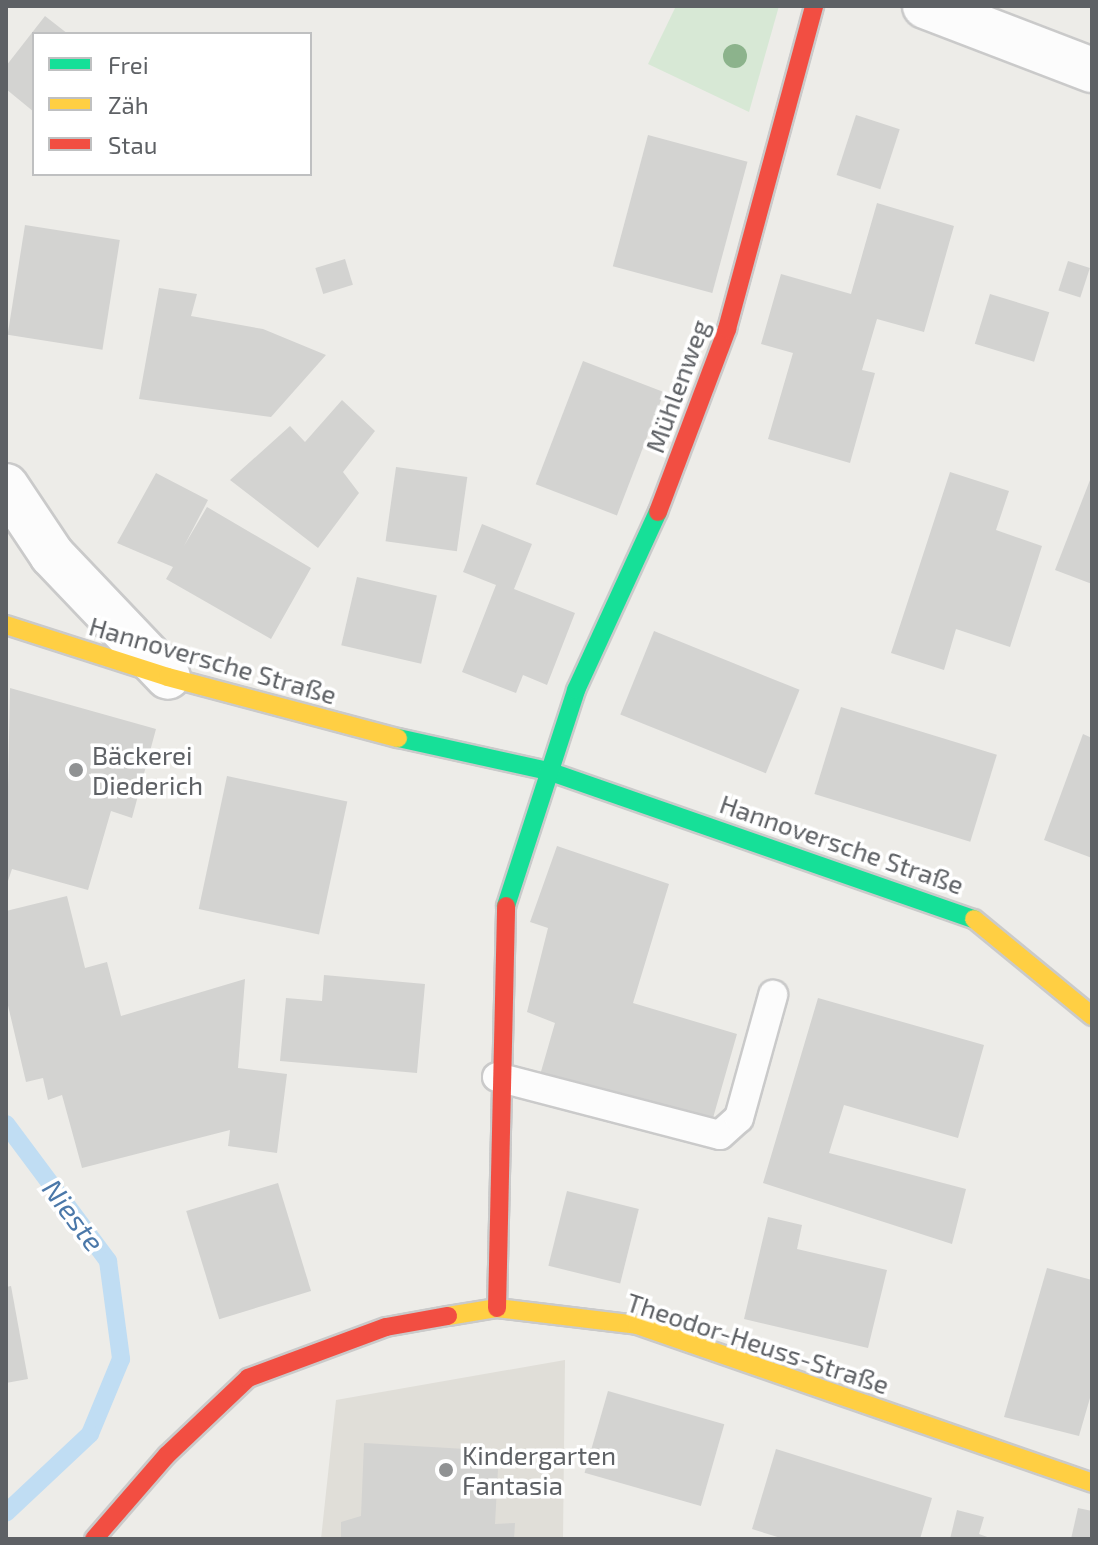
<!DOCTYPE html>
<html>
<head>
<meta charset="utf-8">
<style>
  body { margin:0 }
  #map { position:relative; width:1098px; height:1545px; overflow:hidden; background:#edece8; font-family:"Exo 2",sans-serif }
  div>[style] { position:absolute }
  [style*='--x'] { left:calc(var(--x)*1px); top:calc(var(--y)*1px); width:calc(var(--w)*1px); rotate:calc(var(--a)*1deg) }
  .education>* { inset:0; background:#e0ded8 }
  .green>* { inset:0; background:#d7e8d5 }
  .stream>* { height:18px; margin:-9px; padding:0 9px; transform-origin:9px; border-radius:9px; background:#c0ddf3 }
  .building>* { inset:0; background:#d3d3d1; transform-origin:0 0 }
  .roads { filter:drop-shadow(2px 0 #cacaca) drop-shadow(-2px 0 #cacaca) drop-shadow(0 2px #cacaca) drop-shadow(0 -2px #cacaca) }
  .lane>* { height:28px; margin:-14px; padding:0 14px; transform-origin:14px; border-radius:14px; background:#fcfcfc }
  .street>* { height:44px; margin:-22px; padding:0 22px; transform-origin:22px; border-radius:22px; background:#fcfcfc }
  .fast>* { height:18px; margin:-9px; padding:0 9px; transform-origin:9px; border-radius:9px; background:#16e098 }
  .slow>* { height:18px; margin:-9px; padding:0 9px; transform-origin:9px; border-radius:9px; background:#ffcf43 }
  .jam>* { height:18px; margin:-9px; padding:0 9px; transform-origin:9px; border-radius:9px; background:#f24e42 }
  .trees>* { width:24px; height:24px; margin:-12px; border-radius:50%; background:#8cb38c }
  .dots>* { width:22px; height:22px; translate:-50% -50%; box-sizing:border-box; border:4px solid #fff; border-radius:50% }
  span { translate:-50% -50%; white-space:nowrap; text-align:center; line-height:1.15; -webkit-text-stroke:7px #fff; paint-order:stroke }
  .street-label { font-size:26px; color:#5e6165 }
  .poi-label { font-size:26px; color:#5e6165 }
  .left { translate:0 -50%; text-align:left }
  .water-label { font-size:28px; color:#4b78a9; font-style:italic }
  .frame { position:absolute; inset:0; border:8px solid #5e6165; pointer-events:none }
  .legend { position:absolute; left:32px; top:32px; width:280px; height:144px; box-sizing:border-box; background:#fff; border:2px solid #bfc0c1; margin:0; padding:10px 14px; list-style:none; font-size:24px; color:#5e6165 }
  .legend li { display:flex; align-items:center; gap:16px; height:40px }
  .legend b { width:40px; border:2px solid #bfc0c1 }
</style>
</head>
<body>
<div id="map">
  <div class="education">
    <i style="clip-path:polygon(565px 1360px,563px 1539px,321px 1539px,336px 1400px)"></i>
  </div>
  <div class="green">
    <i style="clip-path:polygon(676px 6px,779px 6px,749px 112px,648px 64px)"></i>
  </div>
  <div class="stream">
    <i style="--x:6;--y:1124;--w:171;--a:53.3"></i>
    <i style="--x:108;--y:1261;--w:99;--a:82.4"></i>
    <i style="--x:121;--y:1359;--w:81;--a:112.5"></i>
    <i style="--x:90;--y:1434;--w:115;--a:136.8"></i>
  </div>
  <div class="building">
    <i style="clip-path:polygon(45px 16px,68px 34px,34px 34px,34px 112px,6px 89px,6px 66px)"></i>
    <i style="left:856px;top:115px;width:46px;height:63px;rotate:18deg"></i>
    <i style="left:648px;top:135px;width:103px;height:136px;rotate:15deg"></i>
    <i style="clip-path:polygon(877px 203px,954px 226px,924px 332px,877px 319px,862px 370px,875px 373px,850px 463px,768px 439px,793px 353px,761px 344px,781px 274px,851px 294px)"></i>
    <i style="left:25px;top:225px;width:96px;height:111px;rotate:9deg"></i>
    <i style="left:345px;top:259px;width:27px;height:31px;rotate:73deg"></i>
    <i style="left:1068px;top:261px;width:23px;height:31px;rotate:18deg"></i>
    <i style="clip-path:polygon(159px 288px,197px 294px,191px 316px,263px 329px,326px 355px,271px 417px,139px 399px)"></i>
    <i style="left:990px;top:294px;width:62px;height:52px;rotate:17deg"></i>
    <i style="left:583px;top:361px;width:87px;height:132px;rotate:21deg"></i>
    <i style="clip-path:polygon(342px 400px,375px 431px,343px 472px,359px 493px,318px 548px,230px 480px,290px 426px,305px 442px)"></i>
    <i style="left:396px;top:467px;width:72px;height:75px;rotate:8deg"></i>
    <i style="clip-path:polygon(950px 472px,1009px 491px,996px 530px,1042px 546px,1010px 647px,956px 629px,944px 670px,891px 653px)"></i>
    <i style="clip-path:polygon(156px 473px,208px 500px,184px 546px,207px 507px,311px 568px,271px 639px,166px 579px,173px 567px,117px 543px)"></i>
    <i style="clip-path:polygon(1092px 475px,1092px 584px,1055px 570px)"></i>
    <i style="clip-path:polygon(482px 524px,532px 544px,514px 589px,575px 613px,547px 685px,523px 675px,516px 693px,462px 672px,496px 585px,463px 572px)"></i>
    <i style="left:357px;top:577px;width:82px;height:70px;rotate:13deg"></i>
    <i style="left:654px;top:631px;width:157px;height:90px;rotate:22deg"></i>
    <i style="clip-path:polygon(10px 688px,156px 729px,132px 818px,111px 811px,88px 890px,12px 869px,6px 887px)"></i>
    <i style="left:841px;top:707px;width:163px;height:91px;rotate:17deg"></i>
    <i style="clip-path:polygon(1083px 734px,1092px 738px,1092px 858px,1044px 840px)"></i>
    <i style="left:227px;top:776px;width:123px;height:136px;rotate:12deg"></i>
    <i style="clip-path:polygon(557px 846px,669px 884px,633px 1003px,737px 1034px,711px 1125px,540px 1075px,555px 1023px,527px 1012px,548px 928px,530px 922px)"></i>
    <i style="clip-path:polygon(67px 896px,85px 968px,107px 962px,121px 1016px,245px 979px,238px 1068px,287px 1074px,277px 1153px,228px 1146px,230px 1130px,82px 1168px,62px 1095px,48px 1100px,43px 1078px,26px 1082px,6px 997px,6px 911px)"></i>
    <i style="clip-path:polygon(324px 975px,425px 984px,417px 1073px,280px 1061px,286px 998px,322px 1001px)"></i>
    <i style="clip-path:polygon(818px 998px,984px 1045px,958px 1138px,844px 1105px,829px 1153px,966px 1189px,952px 1244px,763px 1183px)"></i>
    <i style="left:278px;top:1183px;width:113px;height:96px;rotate:73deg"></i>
    <i style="left:567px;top:1191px;width:74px;height:77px;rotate:14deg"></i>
    <i style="clip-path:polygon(768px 1217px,802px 1225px,797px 1249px,887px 1270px,868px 1348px,744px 1319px)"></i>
    <i style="clip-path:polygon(1047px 1268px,1092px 1280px,1092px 1391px,1079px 1436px,1004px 1417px)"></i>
    <i style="clip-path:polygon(11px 1286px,28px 1379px,6px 1383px,6px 1287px)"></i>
    <i style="left:608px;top:1391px;width:121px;height:85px;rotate:16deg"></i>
    <i style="clip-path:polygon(364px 1443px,499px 1451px,495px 1524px,515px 1523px,514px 1539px,341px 1539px,341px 1522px,361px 1516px)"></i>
    <i style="clip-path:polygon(776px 1449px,932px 1498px,920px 1539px,784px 1539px,752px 1529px)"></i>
    <i style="clip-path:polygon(1078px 1508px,1092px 1511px,1092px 1539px,1071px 1539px)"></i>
    <i style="clip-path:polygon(957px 1510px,984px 1517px,979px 1534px,993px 1539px,950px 1539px)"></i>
  </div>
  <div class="roads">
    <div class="lane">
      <i style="--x:497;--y:1077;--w:230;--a:14.6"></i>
      <i style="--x:720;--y:1135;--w:25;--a:-42"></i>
      <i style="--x:739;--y:1118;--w:128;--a:-74.5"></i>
    </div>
    <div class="street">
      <i style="--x:925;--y:6;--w:179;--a:21"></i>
      <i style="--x:6;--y:486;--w:83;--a:56.3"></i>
      <i style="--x:52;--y:555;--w:168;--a:46.4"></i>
    </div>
    <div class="fast">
      <i style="--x:398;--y:738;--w:154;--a:12.4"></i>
      <i style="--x:548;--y:771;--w:451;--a:19.2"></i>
      <i style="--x:506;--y:906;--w:227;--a:-72"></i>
      <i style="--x:576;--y:690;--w:196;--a:-65.3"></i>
    </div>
    <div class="slow">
      <i style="--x:6;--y:625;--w:170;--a:17.8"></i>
      <i style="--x:168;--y:677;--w:238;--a:14.9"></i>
      <i style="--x:974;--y:919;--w:153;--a:39.4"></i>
      <i style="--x:448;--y:1316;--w:50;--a:-9.3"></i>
      <i style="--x:497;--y:1308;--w:141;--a:6.9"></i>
      <i style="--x:637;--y:1325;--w:482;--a:19.1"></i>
    </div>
    <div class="jam">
      <i style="--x:658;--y:512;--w:196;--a:-69.3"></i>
      <i style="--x:727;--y:329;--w:335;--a:-74.9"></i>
      <i style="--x:497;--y:1308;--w:402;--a:-88.7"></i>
      <i style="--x:94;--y:1539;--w:111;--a:-49"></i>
      <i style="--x:167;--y:1455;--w:112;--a:-43.5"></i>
      <i style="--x:248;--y:1378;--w:147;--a:-20.3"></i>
      <i style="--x:386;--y:1327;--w:63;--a:-10.1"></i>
    </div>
  </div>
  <div class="trees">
    <i style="left:735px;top:56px"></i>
  </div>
  <div class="dots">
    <i style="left:76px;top:770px;background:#909293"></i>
    <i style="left:446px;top:1470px;background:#909293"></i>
  </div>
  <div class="street-label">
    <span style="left:677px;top:386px;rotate:-70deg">Mühlenweg</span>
    <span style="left:213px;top:660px;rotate:16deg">Hannoversche Straße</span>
    <span style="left:842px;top:844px;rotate:19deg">Hannoversche Straße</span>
    <span style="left:758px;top:1343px;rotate:18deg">Theodor-Heuss-Straße</span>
  </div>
  <div class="poi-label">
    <span class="left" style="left:92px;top:770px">Bäckerei<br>Diederich</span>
    <span class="left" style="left:462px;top:1470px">Kindergarten<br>Fantasia</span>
  </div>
  <div class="water-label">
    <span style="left:74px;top:1215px;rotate:53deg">Nieste</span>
  </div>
  <div class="frame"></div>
  <ul class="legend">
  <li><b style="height:10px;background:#16e098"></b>Frei</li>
  <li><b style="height:10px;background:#ffcf43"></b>Zäh</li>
  <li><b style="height:10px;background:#f24e42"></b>Stau</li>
  </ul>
</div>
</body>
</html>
